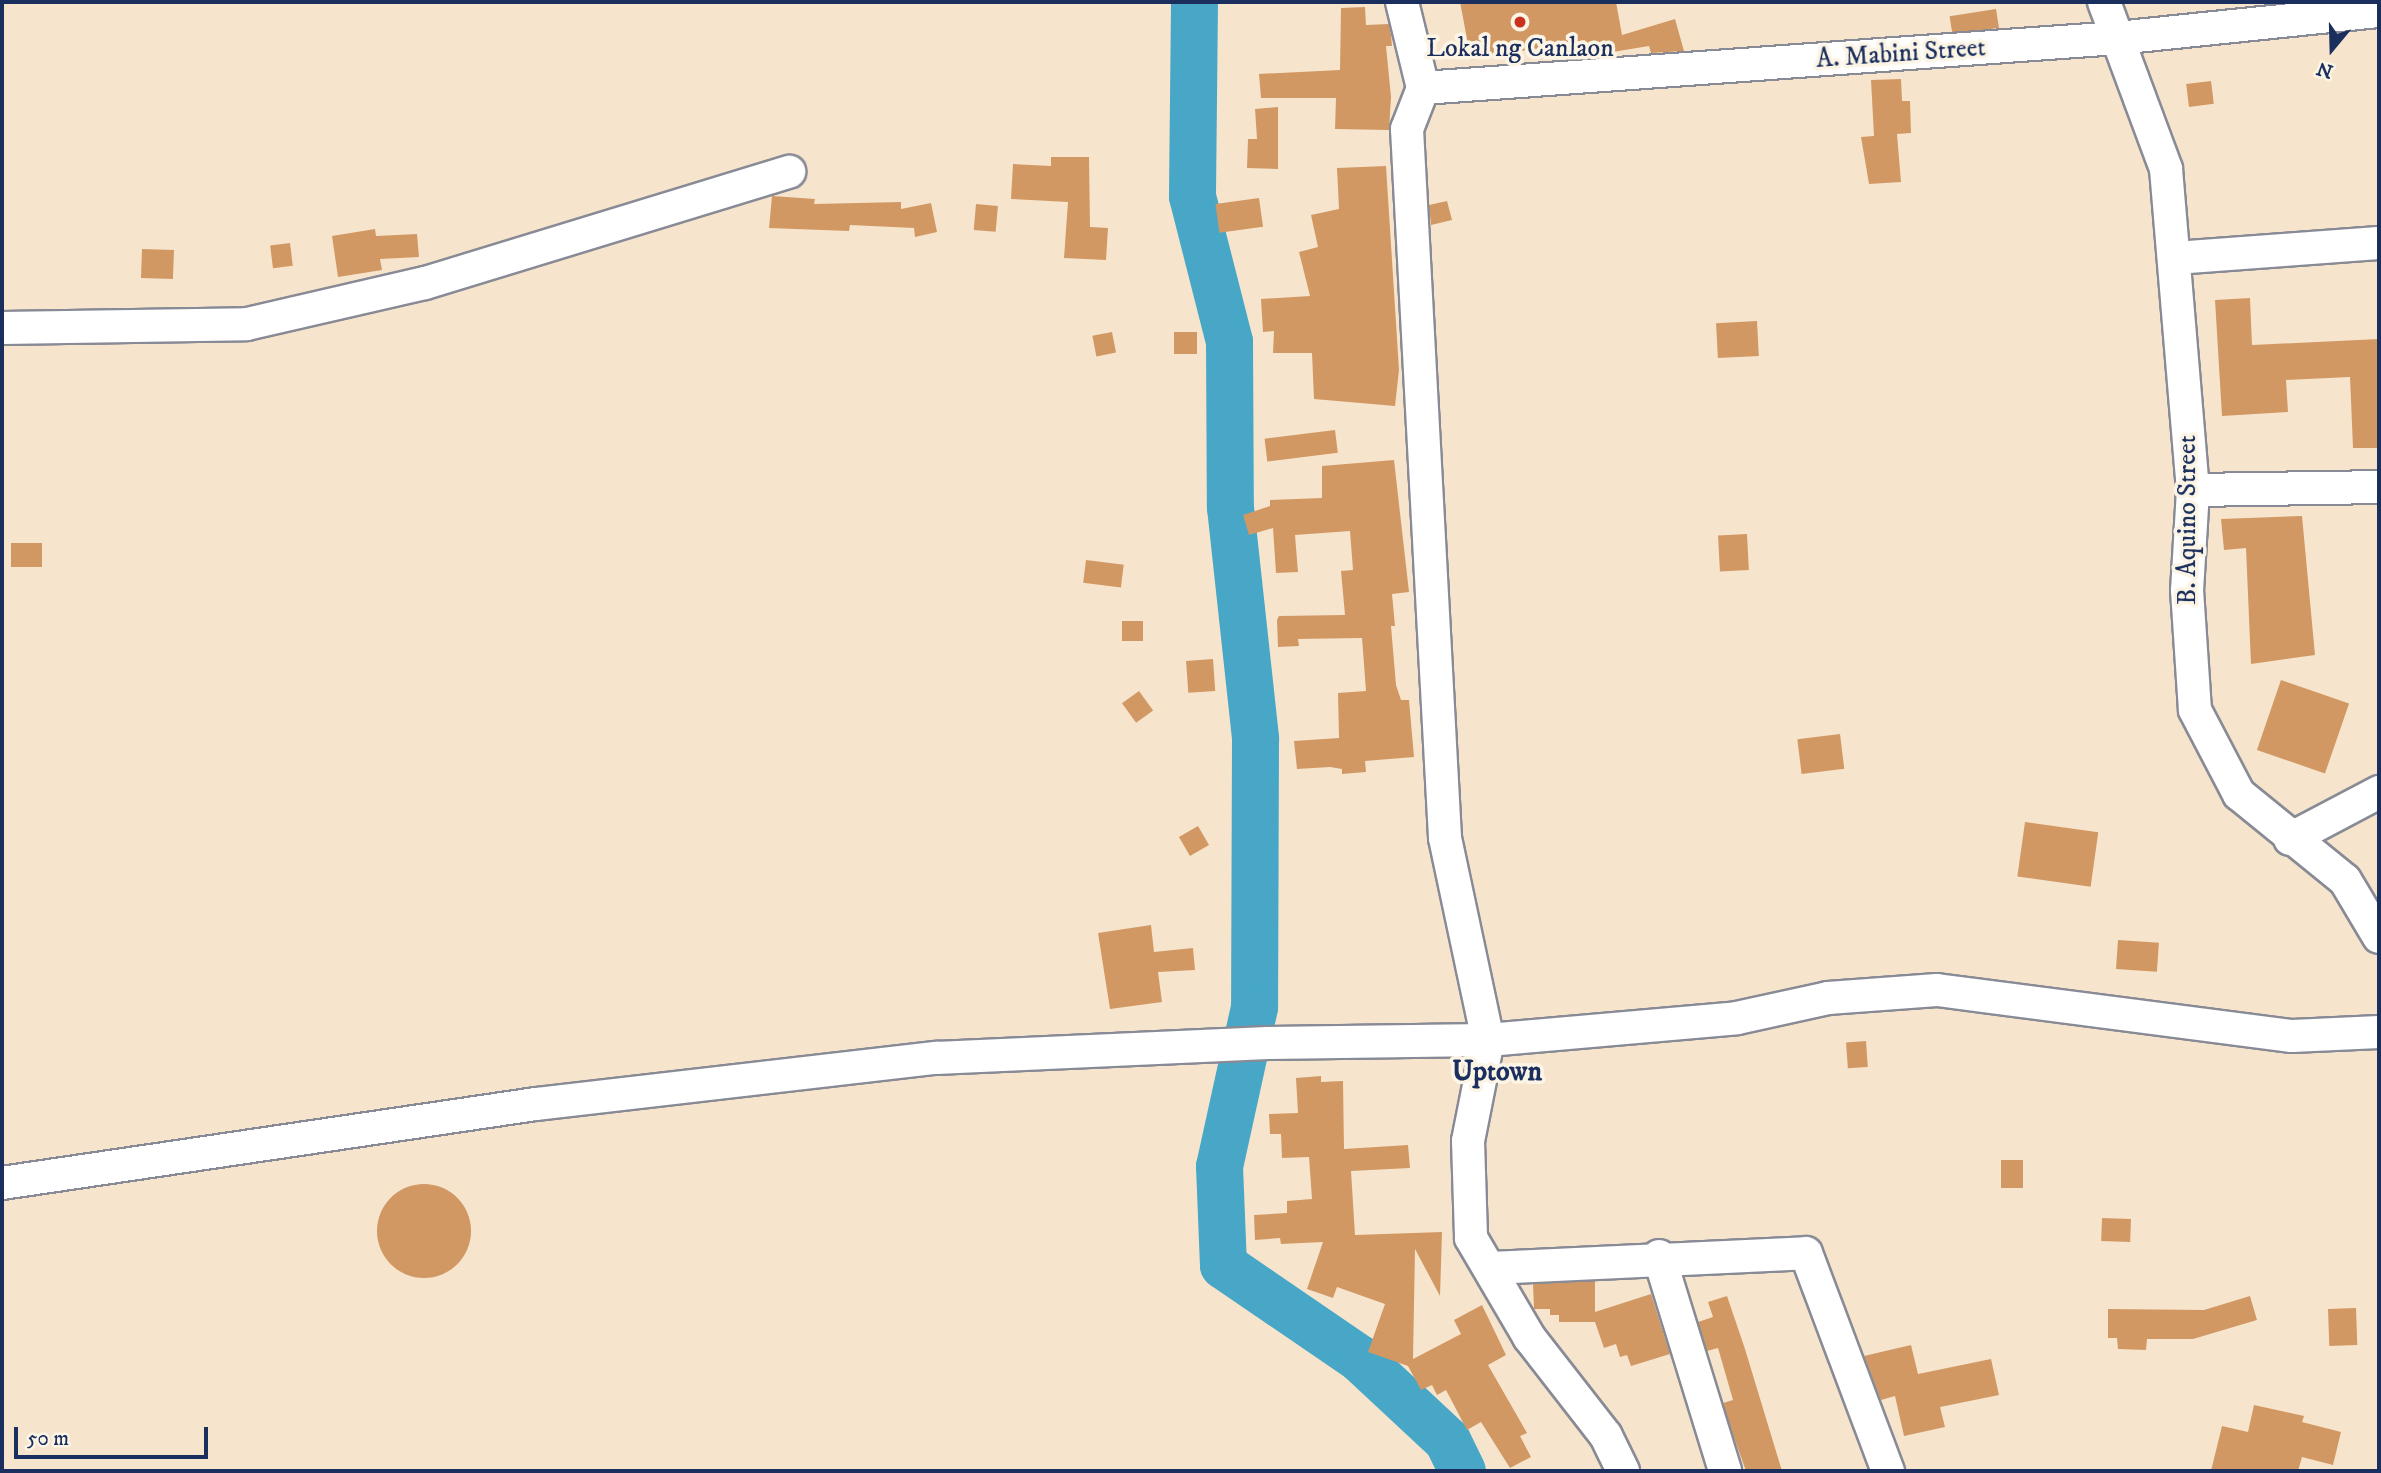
<!DOCTYPE html>
<html>
<head>
<meta charset="utf-8">
<style>
  body { margin:0 }
  #map { position:relative; width:2381px; height:1473px; overflow:hidden; background:#f6e5cc; font-family:"IM FELL DW Pica",serif }
  div>[style] { position:absolute }
  [style*='--x'] { left:calc(var(--x)*1px); top:calc(var(--y)*1px); width:calc(var(--w)*1px); rotate:calc(var(--a)*1deg) }
  .river>* { height:47px; margin:-23.5px; padding:0 23.5px; transform-origin:23.5px; border-radius:23.5px; background:#48a7c7 }
  .building>* { inset:0; background:#d29864; transform-origin:0 0 }
  .round { border-radius:50% }
  .roads { filter:drop-shadow(2px 0 #888a95) drop-shadow(-2px 0 #888a95) drop-shadow(0 2px #888a95) drop-shadow(0 -2px #888a95) }
  .minor>* { height:32px; margin:-16px; padding:0 16px; transform-origin:16px; border-radius:16px; background:#fff }
  .dots>* { width:19px; height:19px; translate:-50% -50%; box-sizing:border-box; border:4px solid #fcf5e5; border-radius:50% }
  span { translate:-50% -50%; white-space:nowrap; text-align:center; line-height:1.15; -webkit-text-stroke:7px #fcf5e5; paint-order:stroke }
  .poi-label { font-size:26px; color:#1b2f5e }
  .street-label { font-size:26px; color:#1b2f5e }
  .neighbourhood-label { font-size:28px; color:#1b2f5e; font-weight:700 }
  .frame { position:absolute; inset:0; border:4px solid #1b2f5e; pointer-events:none }
  .north { position:absolute; left:2297px; top:14px; width:70px; height:70px; -webkit-text-stroke:5px #fcf5e5; paint-order:stroke; rotate:199deg; font-size:19px; font-weight:700; line-height:28px; text-align:center; color:#1b2f5e }
  .north::after { content:''; display:block; margin:auto; width:24px; height:32px; background:#1b2f5e; clip-path:polygon(50% 0,100% 100%,50% 72%,0 100%) }
  .scale { position:absolute; left:14px; top:1427px; width:194px; height:32px; box-sizing:border-box; border:4px solid #1b2f5e; border-top:0; padding-left:9px; font-size:21px; line-height:24px; white-space:nowrap; color:#1b2f5e; -webkit-text-stroke:5px #fcf5e5; paint-order:stroke }
</style>
</head>
<body>
<div id="map">
  <div class="river">
    <i style="--x:1194;--y:2;--w:194;--a:90.6"></i>
    <i style="--x:1192;--y:196;--w:150;--a:75.7"></i>
    <i style="--x:1229;--y:341;--w:166;--a:89.7"></i>
    <i style="--x:1230;--y:507;--w:233;--a:83.8"></i>
    <i style="--x:1255;--y:739;--w:268;--a:90.2"></i>
    <i style="--x:1254;--y:1007;--w:163;--a:102.4"></i>
    <i style="--x:1219;--y:1166;--w:99;--a:87.7"></i>
    <i style="--x:1223;--y:1265;--w:165;--a:34.4"></i>
    <i style="--x:1359;--y:1358;--w:120;--a:43"></i>
    <i style="--x:1447;--y:1440;--w:34;--a:64"></i>
  </div>
  <div class="building">
    <i style="clip-path:polygon(1460px 2px,1616px 2px,1622px 35px,1675px 19px,1684px 51px,1651px 53px,1649px 46px,1588px 56px,1585px 40px,1471px 60px)"></i>
    <i style="clip-path:polygon(1365px 7px,1366px 25px,1389px 24px,1391px 35px,1392px 46px,1386px 46px,1391px 97px,1389px 130px,1335px 129px,1336px 98px,1261px 98px,1259px 74px,1340px 70px,1341px 8px)"></i>
    <i style="left:1996px;top:9px;width:19px;height:47px;rotate:81deg"></i>
    <i style="clip-path:polygon(1901px 79px,1902px 101px,1910px 101px,1911px 133px,1897px 134px,1901px 182px,1869px 184px,1861px 137px,1874px 136px,1871px 80px)"></i>
    <i style="left:2211px;top:81px;width:23px;height:25px;rotate:83deg"></i>
    <i style="clip-path:polygon(1278px 107px,1278px 169px,1247px 168px,1248px 139px,1257px 139px,1255px 109px)"></i>
    <i style="clip-path:polygon(1051px 157px,1089px 157px,1090px 227px,1108px 228px,1106px 260px,1064px 258px,1068px 202px,1011px 199px,1013px 164px,1051px 166px)"></i>
    <i style="clip-path:polygon(1386px 166px,1399px 370px,1395px 406px,1314px 399px,1312px 353px,1273px 353px,1274px 331px,1263px 332px,1261px 299px,1310px 296px,1299px 252px,1318px 247px,1311px 215px,1339px 209px,1337px 168px)"></i>
    <i style="clip-path:polygon(772px 196px,815px 199px,814px 204px,901px 202px,901px 209px,931px 203px,937px 232px,915px 237px,914px 228px,850px 225px,849px 231px,769px 228px)"></i>
    <i style="left:1259px;top:198px;width:29px;height:44px;rotate:82deg"></i>
    <i style="clip-path:polygon(1447px 201px,1452px 220px,1431px 225px,1429px 205px)"></i>
    <i style="left:976px;top:204px;width:22px;height:26px;rotate:5deg"></i>
    <i style="clip-path:polygon(375px 229px,376px 236px,417px 234px,419px 257px,380px 259px,382px 270px,338px 277px,332px 236px)"></i>
    <i style="left:290px;top:243px;width:23px;height:20px;rotate:83deg"></i>
    <i style="left:142px;top:249px;width:32px;height:29px;rotate:2deg"></i>
    <i style="clip-path:polygon(2250px 298px,2252px 345px,2379px 339px,2379px 448px,2353px 448px,2350px 377px,2286px 380px,2288px 412px,2222px 416px,2215px 300px)"></i>
    <i style="left:1757px;top:321px;width:35px;height:41px;rotate:87deg"></i>
    <i style="left:1112px;top:332px;width:21px;height:20px;rotate:79deg"></i>
    <i style="left:1174px;top:332px;width:23px;height:22px"></i>
    <i style="left:1335px;top:430px;width:23px;height:71px;rotate:83deg"></i>
    <i style="clip-path:polygon(1394px 460px,1409px 592px,1392px 594px,1395px 626px,1391px 626px,1396px 685px,1401px 700px,1409px 700px,1414px 757px,1365px 761px,1366px 772px,1342px 774px,1342px 769px,1330px 767px,1297px 769px,1294px 741px,1339px 738px,1338px 693px,1366px 691px,1362px 638px,1298px 639px,1299px 646px,1278px 647px,1277px 620px,1279px 616px,1345px 615px,1341px 571px,1353px 570px,1350px 531px,1295px 535px,1298px 572px,1276px 573px,1273px 528px,1249px 535px,1243px 515px,1270px 506px,1270px 500px,1322px 498px,1322px 466px)"></i>
    <i style="clip-path:polygon(2302px 516px,2315px 655px,2251px 664px,2246px 548px,2224px 550px,2221px 519px)"></i>
    <i style="left:1747px;top:534px;width:36px;height:29px;rotate:87deg"></i>
    <i style="left:11px;top:543px;width:31px;height:24px"></i>
    <i style="left:1086px;top:560px;width:38px;height:23px;rotate:7deg"></i>
    <i style="left:1122px;top:621px;width:21px;height:20px"></i>
    <i style="left:1213px;top:659px;width:32px;height:27px;rotate:86deg"></i>
    <i style="left:2281px;top:680px;width:72px;height:74px;rotate:19deg"></i>
    <i style="left:1139px;top:691px;width:24px;height:21px;rotate:54deg"></i>
    <i style="left:1840px;top:734px;width:35px;height:43px;rotate:83deg"></i>
    <i style="left:2025px;top:822px;width:74px;height:55px;rotate:8deg"></i>
    <i style="left:1198px;top:826px;width:22px;height:22px;rotate:60deg"></i>
    <i style="clip-path:polygon(1151px 925px,1154px 952px,1193px 948px,1195px 970px,1158px 972px,1162px 1002px,1110px 1009px,1098px 933px)"></i>
    <i style="left:2118px;top:940px;width:41px;height:29px;rotate:4deg"></i>
    <i style="left:1866px;top:1041px;width:26px;height:20px;rotate:86deg"></i>
    <i style="clip-path:polygon(1321px 1076px,1321px 1082px,1343px 1081px,1344px 1149px,1408px 1145px,1410px 1168px,1351px 1171px,1355px 1235px,1442px 1232px,1440px 1296px,1415px 1249px,1413px 1359px,1461px 1334px,1454px 1320px,1482px 1305px,1506px 1355px,1488px 1365px,1527px 1433px,1520px 1436px,1531px 1457px,1510px 1468px,1481px 1422px,1467px 1430px,1446px 1390px,1437px 1395px,1432px 1385px,1421px 1390px,1408px 1366px,1368px 1352px,1385px 1304px,1337px 1287px,1333px 1298px,1307px 1289px,1323px 1242px,1281px 1244px,1280px 1238px,1255px 1240px,1254px 1215px,1287px 1213px,1287px 1201px,1312px 1199px,1309px 1157px,1282px 1158px,1281px 1134px,1270px 1134px,1269px 1114px,1298px 1113px,1296px 1078px)"></i>
    <i style="left:2001px;top:1160px;width:22px;height:28px"></i>
    <i class="round" style="left:377px;top:1184px;width:94px;height:94px"></i>
    <i style="left:2102px;top:1218px;width:29px;height:23px;rotate:2deg"></i>
    <i style="clip-path:polygon(1595px 1281px,1595px 1312px,1651px 1294px,1670px 1354px,1631px 1366px,1627px 1355px,1620px 1357px,1616px 1344px,1604px 1348px,1595px 1322px,1559px 1322px,1559px 1315px,1550px 1315px,1550px 1309px,1534px 1309px,1533px 1284px)"></i>
    <i style="clip-path:polygon(1727px 1296px,1745px 1349px,1782px 1471px,1746px 1471px,1731px 1429px,1723px 1403px,1733px 1400px,1718px 1348px,1707px 1351px,1698px 1322px,1713px 1317px,1708px 1302px)"></i>
    <i style="clip-path:polygon(2250px 1296px,2257px 1320px,2193px 1339px,2147px 1339px,2146px 1350px,2118px 1349px,2117px 1338px,2108px 1338px,2108px 1309px,2204px 1310px)"></i>
    <i style="left:2356px;top:1308px;width:37px;height:28px;rotate:88deg"></i>
    <i style="clip-path:polygon(1911px 1345px,1918px 1374px,1991px 1359px,1999px 1395px,1940px 1407px,1945px 1427px,1904px 1436px,1895px 1396px,1881px 1400px,1864px 1356px)"></i>
    <i style="clip-path:polygon(2254px 1405px,2304px 1416px,2302px 1422px,2341px 1432px,2333px 1465px,2302px 1457px,2298px 1471px,2211px 1471px,2222px 1426px,2248px 1432px)"></i>
  </div>
  <div class="roads">
    <div class="minor">
      <i style="--x:1402;--y:2;--w:89;--a:76.3"></i>
      <i style="--x:1423;--y:88;--w:44;--a:111.3"></i>
      <i style="--x:1407;--y:129;--w:710;--a:86.93"></i>
      <i style="--x:1445;--y:838;--w:207;--a:78"></i>
      <i style="--x:1488;--y:1040;--w:103;--a:101.2"></i>
      <i style="--x:1468;--y:1141;--w:97;--a:88.2"></i>
      <i style="--x:1471;--y:1238;--w:115;--a:59.6"></i>
      <i style="--x:1529;--y:1337;--w:125;--a:52.1"></i>
      <i style="--x:1606;--y:1436;--w:39;--a:64"></i>
      <i style="--x:2104;--y:2;--w:178;--a:69.6"></i>
      <i style="--x:2166;--y:169;--w:322;--a:85.2"></i>
      <i style="--x:2193;--y:490;--w:100;--a:93.4"></i>
      <i style="--x:2187;--y:590;--w:120;--a:86.2"></i>
      <i style="--x:2195;--y:710;--w:95;--a:62.4"></i>
      <i style="--x:2239;--y:794;--w:136;--a:39.1"></i>
      <i style="--x:2345;--y:880;--w:66;--a:59.2"></i>
      <i style="--x:1423;--y:88;--w:696;--a:-4.12"></i>
      <i style="--x:2117;--y:38;--w:263;--a:-5.9"></i>
      <i style="--x:2174;--y:258;--w:206;--a:-4.2"></i>
      <i style="--x:2;--y:328;--w:245;--a:-0.9"></i>
      <i style="--x:247;--y:324;--w:183;--a:-13"></i>
      <i style="--x:425;--y:283;--w:381;--a:-17"></i>
      <i style="--x:2193;--y:490;--w:186;--a:-0.9"></i>
      <i style="--x:2290;--y:839;--w:101;--a:-27.8"></i>
      <i style="--x:2;--y:1183;--w:540;--a:-8.42"></i>
      <i style="--x:536;--y:1104;--w:403;--a:-6.6"></i>
      <i style="--x:936;--y:1058;--w:332;--a:-2.6"></i>
      <i style="--x:1268;--y:1043;--w:220;--a:-0.8"></i>
      <i style="--x:1488;--y:1040;--w:250;--a:-5"></i>
      <i style="--x:1737;--y:1018;--w:93;--a:-12.4"></i>
      <i style="--x:1828;--y:998;--w:109;--a:-4.2"></i>
      <i style="--x:1937;--y:990;--w:358;--a:7.4"></i>
      <i style="--x:2292;--y:1036;--w:87;--a:-2.6"></i>
      <i style="--x:1659;--y:1256;--w:225;--a:72.9"></i>
      <i style="--x:1491;--y:1268;--w:315;--a:-2.7"></i>
      <i style="--x:1806;--y:1253;--w:233;--a:69.4"></i>
    </div>
  </div>
  <div class="dots">
    <i style="left:1520px;top:22px;background:#c8321e"></i>
  </div>
  <div class="poi-label">
    <span style="left:1520px;top:49px">Lokal ng Canlaon</span>
  </div>
  <div class="street-label">
    <span style="left:1901px;top:54px;rotate:-4deg">A. Mabini Street</span>
    <span style="left:2188px;top:520px;rotate:-90deg">B. Aquino Street</span>
  </div>
  <div class="neighbourhood-label">
    <span style="left:1497px;top:1072px">Uptown</span>
  </div>
  <div class="frame"></div>
  <div class="north">N</div>
  <div class="scale">50 m</div>
</div>
</body>
</html>
